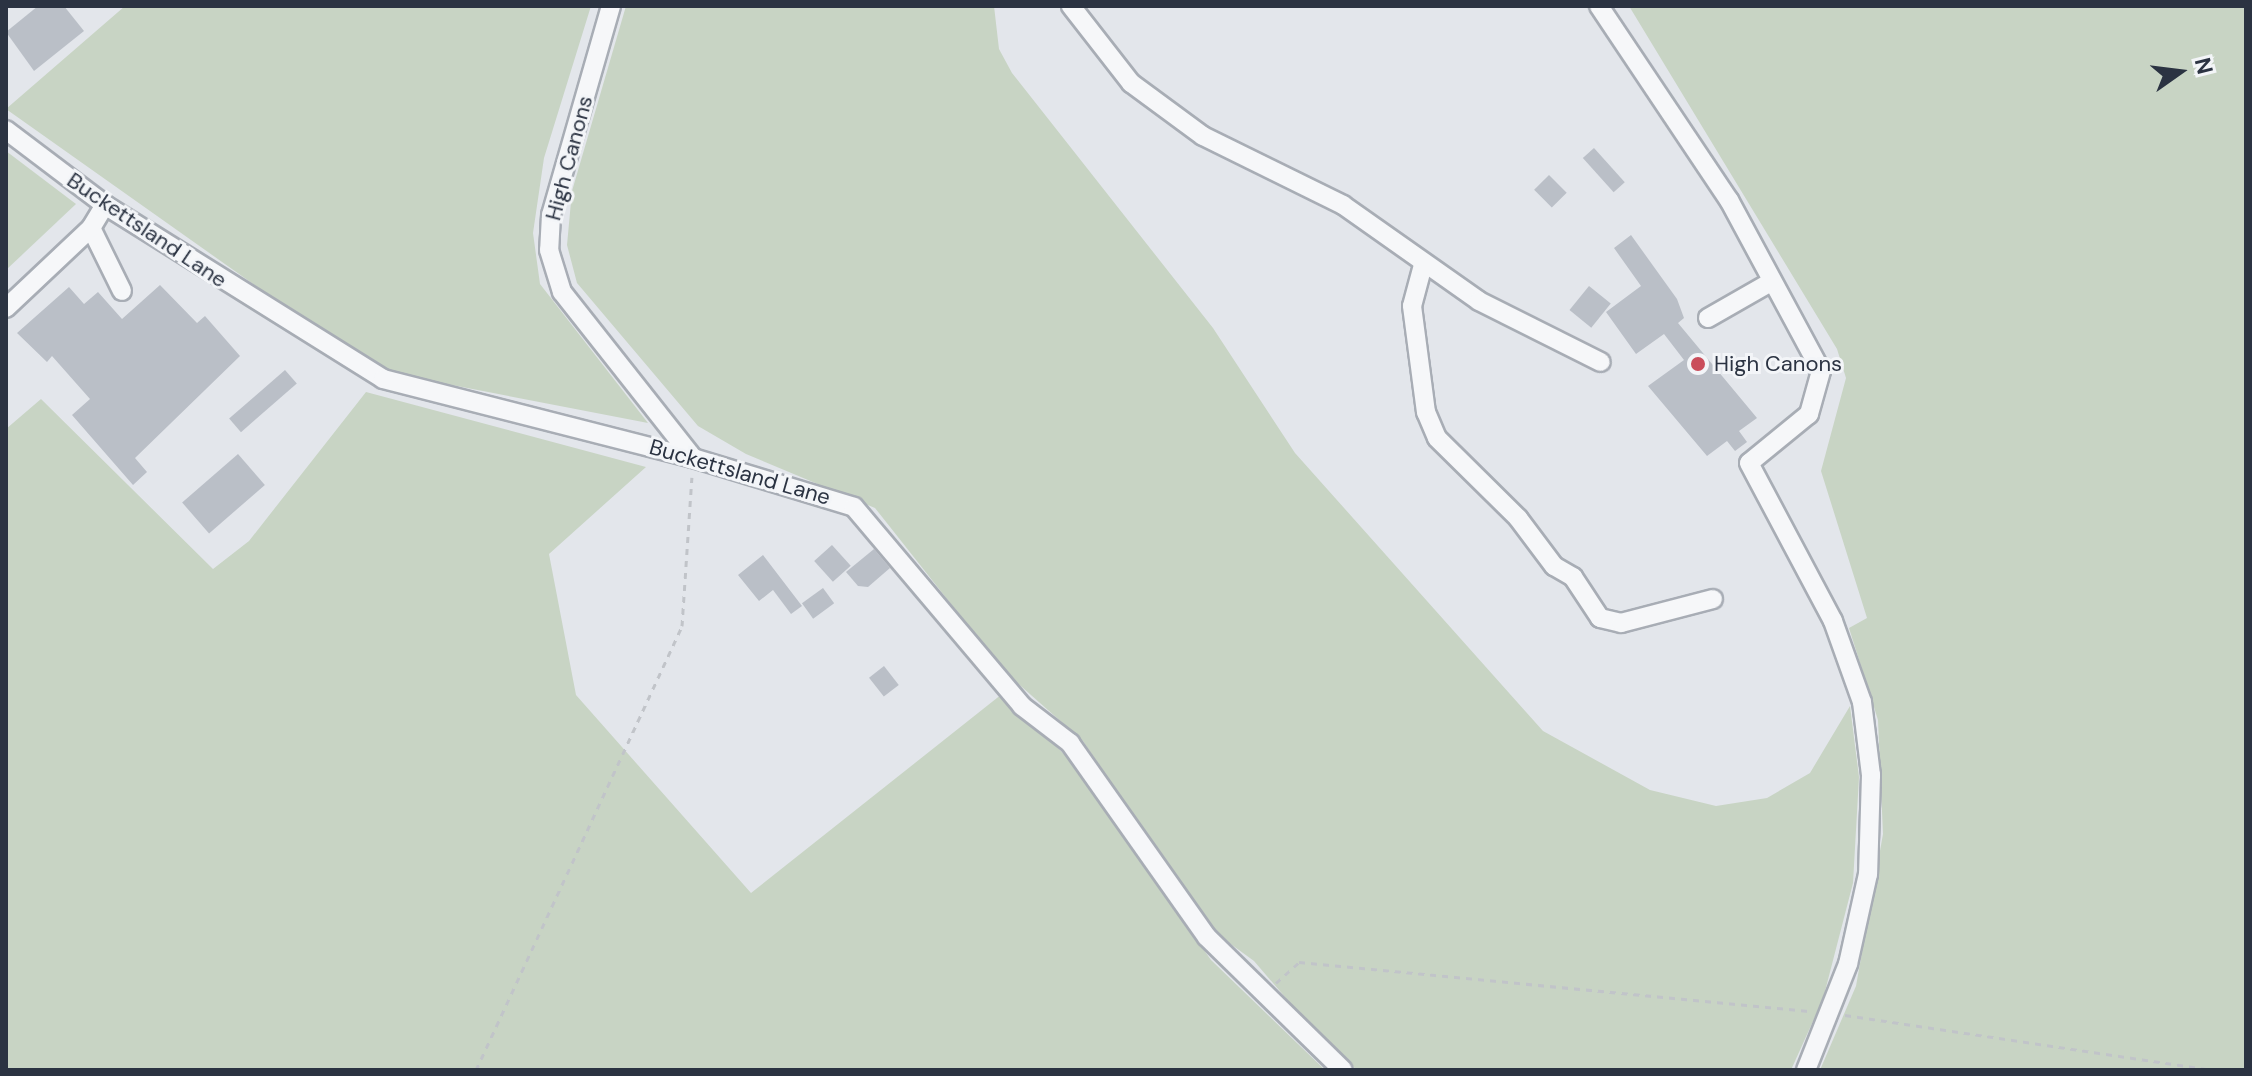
<!DOCTYPE html>
<html>
<head>
<meta charset="utf-8">
<style>
  body { margin:0 }
  #map { position:relative; width:2252px; height:1076px; overflow:hidden; background:#e3e6eb; font-family:"DM Sans",sans-serif }
  div>[style] { position:absolute }
  [style*='--x'] { left:calc(var(--x)*1px); top:calc(var(--y)*1px); width:calc(var(--w)*1px); rotate:calc(var(--a)*1deg) }
  .green>* { inset:0; background:#c8d4c4 }
  .building>* { inset:0; background:#babfc7; transform-origin:0 0 }
  .path>* { height:3px; margin-top:-1.5px; transform-origin:0; background:repeating-linear-gradient(90deg,#c1c4c9 0 6px,transparent 0 12px) }
  .roads { filter:drop-shadow(2px 0 #a8adb5) drop-shadow(-2px 0 #a8adb5) drop-shadow(0 2px #a8adb5) drop-shadow(0 -2px #a8adb5) }
  .minor>* { height:18px; margin:-9px; padding:0 9px; transform-origin:9px; border-radius:9px; background:#f6f7f9 }
  .dots>* { width:22px; height:22px; translate:-50% -50%; box-sizing:border-box; border:4px solid #f3f5f8; border-radius:50% }
  span { translate:-50% -50%; white-space:nowrap; text-align:center; line-height:1.15; -webkit-text-stroke:6px #f3f5f8; paint-order:stroke }
  .street-label { font-size:22px; color:#2b3342 }
  .poi-label { font-size:22px; color:#2b3342 }
  .left { translate:0 -50%; text-align:left }
  .frame { position:absolute; inset:0; border:8px solid #2b3342; pointer-events:none }
  .north { position:absolute; left:2140px; top:32px; width:80px; height:80px; -webkit-text-stroke:6px #f3f5f8; paint-order:stroke; rotate:76deg; font-size:22px; font-weight:700; line-height:32px; text-align:center; color:#2b3342 }
  .north::after { content:''; display:block; margin:auto; width:28px; height:36px; background:#2b3342; clip-path:polygon(50% 0,100% 100%,50% 72%,0 100%) }
</style>
</head>
<body>
<div id="map">
  <div class="green">
    <i style="clip-path:polygon(125px 6px,591px 6px,544px 158px,533px 233px,540px 284px,648px 423px,395px 374px,352px 354px,6px 109px)"></i>
    <i style="clip-path:polygon(626px 6px,994px 6px,999px 49px,1012px 73px,1213px 328px,1295px 453px,1543px 731px,1650px 790px,1716px 806px,1767px 798px,1810px 773px,1850px 706px,1859px 777px,1853px 883px,1823px 999px,1791px 1070px,1357px 1070px,1315px 1032px,1254px 961px,1206px 926px,1083px 741px,1004px 671px,875px 508px,746px 454px,698px 426px,577px 283px,567px 245px,572px 191px)"></i>
    <i style="clip-path:polygon(1629px 6px,2246px 6px,2246px 1070px,1820px 1070px,1856px 986px,1883px 834px,1878px 720px,1849px 628px,1867px 618px,1821px 471px,1846px 378px,1837px 349px)"></i>
    <i style="clip-path:polygon(6px 151px,76px 204px,6px 270px)"></i>
    <i style="clip-path:polygon(366px 392px,646px 467px,549px 554px,576px 695px,751px 893px,1002px 694px,1067px 757px,1211px 960px,1325px 1070px,6px 1070px,6px 429px,41px 399px,213px 569px,249px 541px)"></i>
  </div>
  <div class="building">
    <i style="clip-path:polygon(38px 6px,64px 6px,84px 31px,34px 71px,6px 32px)"></i>
    <i style="left:1594px;top:148px;width:46px;height:15px;rotate:48deg"></i>
    <i style="left:1549px;top:175px;width:25px;height:21px;rotate:45deg"></i>
    <i style="clip-path:polygon(1631px 235px,1677px 299px,1684px 318px,1678px 323px,1757px 418px,1739px 431px,1747px 442px,1735px 451px,1727px 441px,1707px 456px,1648px 386px,1684px 360px,1664px 334px,1636px 354px,1606px 312px,1641px 286px,1614px 248px)"></i>
    <i style="clip-path:polygon(160px 285px,197px 323px,205px 316px,240px 356px,135px 458px,147px 472px,133px 485px,72px 415px,90px 399px,52px 356px,47px 362px,17px 333px,69px 287px,84px 304px,98px 292px,122px 319px)"></i>
    <i style="left:1589px;top:286px;width:28px;height:31px;rotate:39deg"></i>
    <i style="left:285px;top:370px;width:18px;height:74px;rotate:49deg"></i>
    <i style="left:238px;top:454px;width:41px;height:74px;rotate:49deg"></i>
    <i style="left:832px;top:545px;width:28px;height:24px;rotate:48deg"></i>
    <i style="clip-path:polygon(874px 549px,890px 568px,868px 587px,858px 586px,846px 572px)"></i>
    <i style="clip-path:polygon(763px 555px,802px 606px,791px 614px,773px 590px,759px 601px,738px 575px)"></i>
    <i style="left:823px;top:588px;width:19px;height:26px;rotate:54deg"></i>
    <i style="left:884px;top:666px;width:24px;height:19px;rotate:52deg"></i>
  </div>
  <div class="path">
    <i style="--x:1276;--y:983;--w:31;--a:-42"></i>
    <i style="--x:1299;--y:962;--w:512;--a:5.49"></i>
    <i style="--x:1845;--y:1015;--w:372;--a:8.5"></i>
    <i style="--x:476;--y:1070;--w:489;--a:-65.1"></i>
    <i style="--x:682;--y:626;--w:149;--a:-86.2"></i>
  </div>
  <div class="roads">
    <div class="minor">
      <i style="--x:611;--y:6;--w:217;--a:106"></i>
      <i style="--x:551;--y:215;--w:35;--a:93"></i>
      <i style="--x:549;--y:250;--w:44;--a:72.8"></i>
      <i style="--x:562;--y:292;--w:211;--a:51.7"></i>
      <i style="--x:1071;--y:6;--w:98;--a:52.1"></i>
      <i style="--x:1131;--y:83;--w:89;--a:36.4"></i>
      <i style="--x:1203;--y:136;--w:156;--a:26.2"></i>
      <i style="--x:1343;--y:205;--w:166;--a:35.2"></i>
      <i style="--x:1479;--y:301;--w:136;--a:26.6"></i>
      <i style="--x:1599;--y:6;--w:234;--a:56.2"></i>
      <i style="--x:1729;--y:200;--w:194;--a:61.7"></i>
      <i style="--x:1821;--y:371;--w:45;--a:105.6"></i>
      <i style="--x:1809;--y:414;--w:77;--a:140.8"></i>
      <i style="--x:1749;--y:463;--w:179;--a:62"></i>
      <i style="--x:1833;--y:621;--w:86;--a:70.3"></i>
      <i style="--x:1862;--y:702;--w:74;--a:83"></i>
      <i style="--x:1871;--y:775;--w:99;--a:91.7"></i>
      <i style="--x:1868;--y:874;--w:92;--a:102.5"></i>
      <i style="--x:1848;--y:964;--w:114;--a:111.6"></i>
      <i style="--x:6;--y:130;--w:124;--a:37.1"></i>
      <i style="--x:105;--y:205;--w:328;--a:32"></i>
      <i style="--x:383;--y:379;--w:320;--a:14.3"></i>
      <i style="--x:693;--y:458;--w:168;--a:16.9"></i>
      <i style="--x:854;--y:507;--w:260;--a:49.8"></i>
      <i style="--x:1022;--y:706;--w:61;--a:37.6"></i>
      <i style="--x:1070;--y:743;--w:237;--a:54.8"></i>
      <i style="--x:1207;--y:937;--w:190;--a:44.4"></i>
      <i style="--x:91;--y:228;--w:70;--a:63.8"></i>
      <i style="--x:1423;--y:265;--w:42;--a:105"></i>
      <i style="--x:1412;--y:306;--w:107;--a:82.5"></i>
      <i style="--x:1426;--y:412;--w:28;--a:67"></i>
      <i style="--x:1437;--y:438;--w:114;--a:44.6"></i>
      <i style="--x:1518;--y:518;--w:60;--a:53.1"></i>
      <i style="--x:1554;--y:566;--w:22;--a:30"></i>
      <i style="--x:1573;--y:577;--w:49;--a:56.6"></i>
      <i style="--x:1600;--y:618;--w:22;--a:13"></i>
      <i style="--x:1621;--y:623;--w:95;--a:-14.6"></i>
      <i style="--x:6;--y:308;--w:117;--a:-43.3"></i>
      <i style="--x:91;--y:228;--w:27;--a:-59"></i>
      <i style="--x:1708;--y:318;--w:70;--a:-29.8"></i>
    </div>
  </div>
  <div class="dots">
    <i style="left:1698px;top:364px;background:#ca4d5b"></i>
  </div>
  <div class="street-label">
    <span style="left:569px;top:158px;rotate:-75deg">High Canons</span>
    <span style="left:147px;top:230px;rotate:34deg">Buckettsland Lane</span>
    <span style="left:740px;top:472px;rotate:16deg">Buckettsland Lane</span>
  </div>
  <div class="poi-label">
    <span class="left" style="left:1714px;top:364px">High Canons</span>
  </div>
  <div class="frame"></div>
  <div class="north">N</div>
</div>
</body>
</html>
